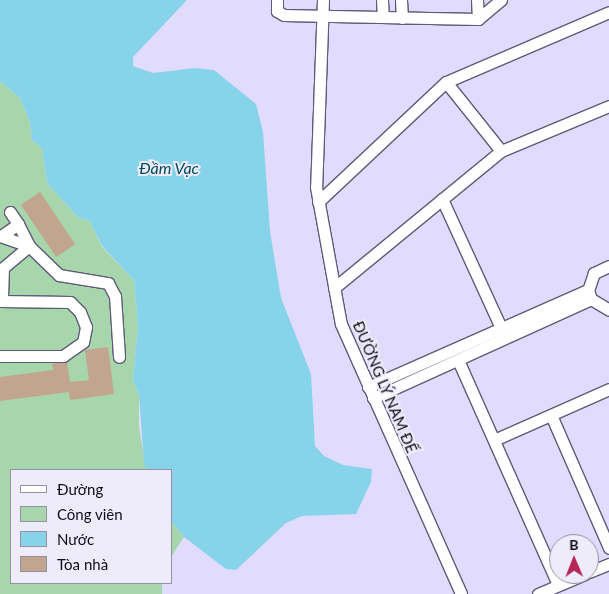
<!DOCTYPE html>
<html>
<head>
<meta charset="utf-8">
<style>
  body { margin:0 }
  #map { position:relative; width:609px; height:594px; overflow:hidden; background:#e1dcfe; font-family:Lato,sans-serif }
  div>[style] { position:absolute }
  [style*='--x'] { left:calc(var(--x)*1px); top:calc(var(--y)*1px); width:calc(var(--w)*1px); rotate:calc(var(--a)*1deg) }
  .green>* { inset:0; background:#a8d6ac }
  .water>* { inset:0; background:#87d3ea }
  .building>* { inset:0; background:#c2a58f; transform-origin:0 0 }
  .roads { filter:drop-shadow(1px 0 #5f5a77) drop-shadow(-1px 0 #5f5a77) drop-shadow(0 1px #5f5a77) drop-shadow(0 -1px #5f5a77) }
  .minor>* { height:11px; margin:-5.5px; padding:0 5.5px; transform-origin:5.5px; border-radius:5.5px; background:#fff }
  span { translate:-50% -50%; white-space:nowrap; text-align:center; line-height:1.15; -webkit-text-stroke:4px #eeecfa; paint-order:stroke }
  .street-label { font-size:15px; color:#0e0c18 }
  .water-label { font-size:16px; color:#014858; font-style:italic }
  .legend { position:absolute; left:10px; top:469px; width:162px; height:115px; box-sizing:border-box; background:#eeecfa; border:1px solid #9492a0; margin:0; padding:6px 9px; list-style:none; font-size:15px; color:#0e0c18 }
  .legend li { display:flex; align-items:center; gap:10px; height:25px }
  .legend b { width:25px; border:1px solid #9492a0 }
  .north { position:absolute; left:549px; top:534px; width:50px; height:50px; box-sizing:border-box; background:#eeecfa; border:1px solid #9492a0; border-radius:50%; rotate:359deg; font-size:14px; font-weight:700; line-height:20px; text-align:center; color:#0e0c18 }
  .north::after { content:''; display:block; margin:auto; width:18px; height:22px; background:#b52655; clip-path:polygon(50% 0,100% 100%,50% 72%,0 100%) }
</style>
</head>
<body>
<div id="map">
  <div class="green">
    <i style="clip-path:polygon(0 81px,20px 98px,30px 122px,32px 140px,42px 148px,47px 183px,78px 217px,90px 221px,102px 247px,134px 280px,138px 326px,133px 380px,139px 395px,139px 426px,146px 470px,11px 470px,11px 583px,162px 583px,162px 594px,0 594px)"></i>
    <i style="clip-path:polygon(171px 521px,184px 537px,171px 557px)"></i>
  </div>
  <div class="water">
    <i style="clip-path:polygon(0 0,187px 0,133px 57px,133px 66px,153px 73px,195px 68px,214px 70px,256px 104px,263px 132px,270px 231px,281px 298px,311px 374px,315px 446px,324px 456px,343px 465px,372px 469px,371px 482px,356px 514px,302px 516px,286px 523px,236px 570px,226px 569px,184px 537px,171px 521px,171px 470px,146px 470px,144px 463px,139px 395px,133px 380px,138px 326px,134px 280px,102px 246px,90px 221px,78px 217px,47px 183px,42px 148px,32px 140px,30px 122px,20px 98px,0 81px)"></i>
  </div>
  <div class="building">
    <i style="left:40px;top:192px;width:63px;height:23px;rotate:56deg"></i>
    <i style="clip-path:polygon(108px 347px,114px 394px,70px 400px,69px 392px,0 401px,0 377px,53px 370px,52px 364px,67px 362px,70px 382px,89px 380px,85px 350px)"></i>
  </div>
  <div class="roads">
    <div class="minor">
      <i style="--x:277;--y:0;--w:11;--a:90"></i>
      <i style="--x:277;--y:11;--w:8;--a:30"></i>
      <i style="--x:284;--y:15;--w:194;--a:1.2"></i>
      <i style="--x:478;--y:19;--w:30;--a:-40"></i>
      <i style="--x:323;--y:0;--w:187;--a:92.1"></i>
      <i style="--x:316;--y:187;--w:139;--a:79.7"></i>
      <i style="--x:341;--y:324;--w:295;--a:66"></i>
      <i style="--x:382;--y:0;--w:17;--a:87"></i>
      <i style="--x:401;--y:0;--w:18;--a:87"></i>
      <i style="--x:477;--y:0;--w:19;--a:87"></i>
      <i style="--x:446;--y:82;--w:88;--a:51.4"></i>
      <i style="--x:442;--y:199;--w:142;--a:65.4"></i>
      <i style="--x:318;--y:202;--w:175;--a:-43.2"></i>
      <i style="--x:446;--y:82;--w:177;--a:-23.2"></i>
      <i style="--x:10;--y:212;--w:14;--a:56"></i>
      <i style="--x:0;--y:236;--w:31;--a:19"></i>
      <i style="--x:29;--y:246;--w:42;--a:44"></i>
      <i style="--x:59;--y:275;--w:50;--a:9.3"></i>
      <i style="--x:108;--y:283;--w:15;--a:62"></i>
      <i style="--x:115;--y:296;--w:61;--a:86.2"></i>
      <i style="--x:1;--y:236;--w:21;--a:-35"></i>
      <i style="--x:18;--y:224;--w:25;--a:63"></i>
      <i style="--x:29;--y:246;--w:34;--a:140"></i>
      <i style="--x:3;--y:268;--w:33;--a:92"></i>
      <i style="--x:609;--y:266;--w:17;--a:155"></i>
      <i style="--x:594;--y:273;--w:18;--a:109"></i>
      <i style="--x:588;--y:290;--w:9;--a:72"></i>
      <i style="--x:591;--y:299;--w:21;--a:31"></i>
      <i style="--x:334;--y:288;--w:216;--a:-39.4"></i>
      <i style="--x:501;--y:151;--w:117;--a:-22.6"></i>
      <i style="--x:0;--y:301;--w:70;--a:0.8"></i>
      <i style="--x:70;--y:302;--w:14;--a:45"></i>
      <i style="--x:80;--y:312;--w:16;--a:68"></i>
      <i style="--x:86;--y:327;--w:15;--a:101"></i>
      <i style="--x:83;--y:342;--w:24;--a:145"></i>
      <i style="--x:63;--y:356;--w:63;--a:180"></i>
      <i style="--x:458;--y:360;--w:246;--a:66"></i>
      <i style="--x:368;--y:387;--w:240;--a:-23.8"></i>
      <i style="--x:373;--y:398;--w:239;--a:-24.4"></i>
      <i style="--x:551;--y:415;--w:145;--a:66.4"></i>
      <i style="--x:494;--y:440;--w:126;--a:-23.9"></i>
      <i style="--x:589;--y:572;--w:22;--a:-22"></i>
      <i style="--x:538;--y:594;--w:51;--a:-23.1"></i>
    </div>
  </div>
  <div class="street-label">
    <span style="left:385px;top:387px;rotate:67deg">ĐƯỜNG LÝ NAM ĐẾ</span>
  </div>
  <div class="water-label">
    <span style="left:169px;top:168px">Đầm Vạc</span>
  </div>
  <ul class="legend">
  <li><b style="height:6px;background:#fff"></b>Đường</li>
  <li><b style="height:14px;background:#a8d6ac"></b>Công viên</li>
  <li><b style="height:14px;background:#87d3ea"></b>Nước</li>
  <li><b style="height:14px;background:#c2a58f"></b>Tòa nhà</li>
  </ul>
  <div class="north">B</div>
</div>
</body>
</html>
